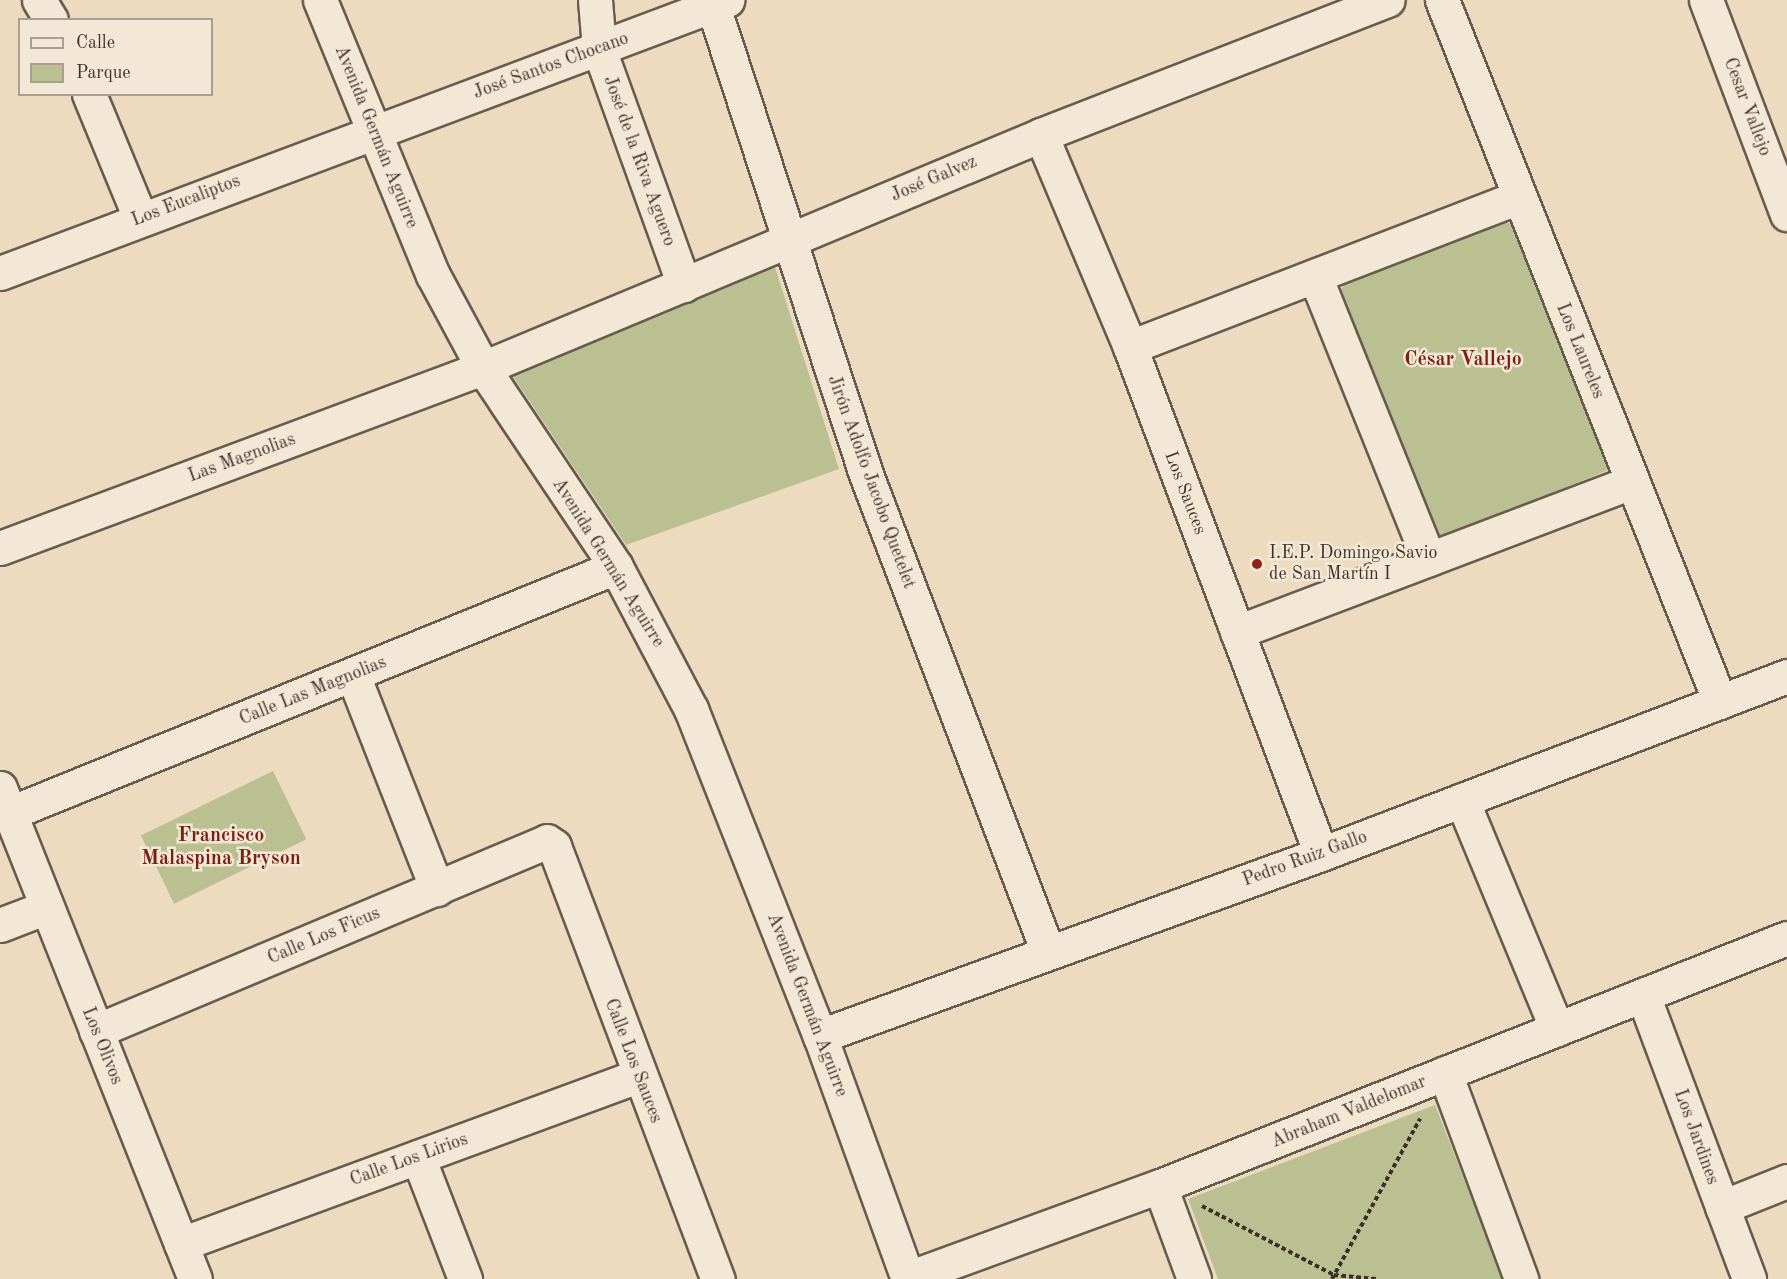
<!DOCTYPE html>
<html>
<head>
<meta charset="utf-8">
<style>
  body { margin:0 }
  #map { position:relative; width:1787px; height:1279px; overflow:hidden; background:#eddbc0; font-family:"Old Standard TT",serif }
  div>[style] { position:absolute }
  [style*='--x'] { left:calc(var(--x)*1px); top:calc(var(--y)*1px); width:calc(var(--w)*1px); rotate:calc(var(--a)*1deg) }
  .green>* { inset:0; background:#bac091; transform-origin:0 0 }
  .path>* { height:4px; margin-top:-2px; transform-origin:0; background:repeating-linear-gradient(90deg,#3b3027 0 4.5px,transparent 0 7.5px) }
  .roads { filter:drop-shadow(2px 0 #685b4d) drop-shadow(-2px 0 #685b4d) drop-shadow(0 2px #685b4d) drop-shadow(0 -2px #685b4d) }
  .minor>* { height:33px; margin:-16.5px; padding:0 16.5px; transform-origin:16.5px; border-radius:16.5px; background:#f3e8d6 }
  .dots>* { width:16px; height:16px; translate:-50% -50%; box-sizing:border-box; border:3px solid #f3e8d6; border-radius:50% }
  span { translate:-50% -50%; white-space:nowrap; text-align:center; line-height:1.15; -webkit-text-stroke:5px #f3e8d6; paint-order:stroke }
  .street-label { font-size:18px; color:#3b3027 }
  .poi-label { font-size:18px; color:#3b3027 }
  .left { translate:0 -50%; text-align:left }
  .neighbourhood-label { font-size:20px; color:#7a1f14; font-weight:700 }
  .legend { position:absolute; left:18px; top:18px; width:195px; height:78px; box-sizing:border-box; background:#f3e8d6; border:2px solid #a99e90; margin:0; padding:8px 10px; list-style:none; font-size:18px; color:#3b3027 }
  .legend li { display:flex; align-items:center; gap:12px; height:30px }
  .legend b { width:30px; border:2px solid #a99e90 }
</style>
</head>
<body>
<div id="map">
  <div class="green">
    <i style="clip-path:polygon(1500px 222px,1523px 225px,1613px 468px,1438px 540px,1336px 295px,1347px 282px)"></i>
    <i style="clip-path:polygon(774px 264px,839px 469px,626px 545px,512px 375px)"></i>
    <i style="left:273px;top:771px;width:76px;height:147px;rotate:64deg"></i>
    <i style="clip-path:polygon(1435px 1105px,1503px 1279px,1218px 1279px,1188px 1199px)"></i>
  </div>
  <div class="path">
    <i style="--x:1202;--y:1206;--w:149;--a:27.6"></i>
    <i style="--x:1334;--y:1275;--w:42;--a:5.4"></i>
    <i style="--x:1332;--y:1279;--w:183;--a:-61.2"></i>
  </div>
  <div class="roads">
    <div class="minor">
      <i style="--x:39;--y:0;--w:23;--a:59"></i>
      <i style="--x:320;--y:0;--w:297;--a:67.7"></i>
      <i style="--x:433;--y:275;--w:106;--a:61.7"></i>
      <i style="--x:483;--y:368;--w:239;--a:56.2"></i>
      <i style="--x:616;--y:567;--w:161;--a:62.2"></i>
      <i style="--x:691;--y:709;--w:352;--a:68.5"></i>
      <i style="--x:820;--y:1036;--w:258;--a:70.1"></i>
      <i style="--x:595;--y:0;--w:49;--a:85.3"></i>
      <i style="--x:599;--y:49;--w:251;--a:70.2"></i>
      <i style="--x:1442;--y:0;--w:755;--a:68.4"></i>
      <i style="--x:1706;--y:0;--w:229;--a:69.3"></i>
      <i style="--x:713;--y:6;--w:487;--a:71.9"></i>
      <i style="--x:864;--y:469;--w:517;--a:69.15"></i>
      <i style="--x:89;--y:94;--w:134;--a:67.6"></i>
      <i style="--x:1041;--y:135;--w:230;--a:67.2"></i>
      <i style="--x:1130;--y:347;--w:542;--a:69.36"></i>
      <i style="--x:0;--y:273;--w:777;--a:-20.58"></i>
      <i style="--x:1315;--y:276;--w:305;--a:68.1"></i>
      <i style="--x:1130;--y:347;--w:416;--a:-21.1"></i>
      <i style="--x:0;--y:548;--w:515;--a:-20.44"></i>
      <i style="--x:483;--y:368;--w:605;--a:-22.66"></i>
      <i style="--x:1041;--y:135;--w:372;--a:-21.3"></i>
      <i style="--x:1237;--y:632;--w:423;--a:-20.8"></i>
      <i style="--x:353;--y:675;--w:230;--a:68.6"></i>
      <i style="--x:0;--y:788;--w:528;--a:68.34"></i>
      <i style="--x:1462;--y:800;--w:248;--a:67.5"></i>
      <i style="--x:10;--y:813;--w:654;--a:-22.09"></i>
      <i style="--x:0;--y:925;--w:50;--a:-21"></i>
      <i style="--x:1643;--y:995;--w:303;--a:69.5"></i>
      <i style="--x:96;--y:1031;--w:489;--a:-22.8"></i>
      <i style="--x:547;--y:841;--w:9;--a:36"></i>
      <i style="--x:554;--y:846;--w:463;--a:69.3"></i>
      <i style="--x:820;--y:1036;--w:533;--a:-19.96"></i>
      <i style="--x:1321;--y:854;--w:499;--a:-20.9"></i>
      <i style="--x:1445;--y:1073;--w:220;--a:69.7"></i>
      <i style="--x:418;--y:1157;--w:131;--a:68.9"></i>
      <i style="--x:1160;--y:1186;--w:99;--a:69.9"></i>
      <i style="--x:1722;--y:1207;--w:70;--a:-21.8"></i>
      <i style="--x:181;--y:1244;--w:486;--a:-20.2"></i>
      <i style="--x:908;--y:1278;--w:268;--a:-20.1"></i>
      <i style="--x:1160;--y:1186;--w:674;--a:-21.58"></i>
    </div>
  </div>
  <div class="dots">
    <i style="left:1257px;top:564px;background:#8f2418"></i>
  </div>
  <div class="street-label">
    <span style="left:551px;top:66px;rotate:-20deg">José Santos Chocano</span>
    <span style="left:1747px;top:107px;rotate:69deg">Cesar Vallejo</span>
    <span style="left:376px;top:137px;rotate:68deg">Avenida Germán Aguirre</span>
    <span style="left:639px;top:161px;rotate:70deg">José de la Riva Aguero</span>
    <span style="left:934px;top:179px;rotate:-23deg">José Galvez</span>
    <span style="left:186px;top:201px;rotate:-21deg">Los Eucaliptos</span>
    <span style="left:1580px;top:351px;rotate:68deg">Los Laureles</span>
    <span style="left:242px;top:458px;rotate:-20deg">Las Magnolias</span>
    <span style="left:871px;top:482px;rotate:70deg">Jirón Adolfo Jacobo Quetelet</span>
    <span style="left:1185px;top:493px;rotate:69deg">Los Sauces</span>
    <span style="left:608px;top:563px;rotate:58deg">Avenida Germán Aguirre</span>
    <span style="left:313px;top:691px;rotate:-22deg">Calle Las Magnolias</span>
    <span style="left:1305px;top:859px;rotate:-20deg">Pedro Ruiz Gallo</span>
    <span style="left:324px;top:936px;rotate:-23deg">Calle Los Ficus</span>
    <span style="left:807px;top:1005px;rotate:69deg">Avenida Germán Aguirre</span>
    <span style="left:102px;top:1046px;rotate:68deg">Los Olivos</span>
    <span style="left:633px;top:1061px;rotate:69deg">Calle Los Sauces</span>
    <span style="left:1349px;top:1112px;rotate:-22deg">Abraham Valdelomar</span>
    <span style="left:1696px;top:1137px;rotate:70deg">Los Jardines</span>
    <span style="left:409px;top:1160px;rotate:-20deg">Calle Los Lirios</span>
  </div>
  <div class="poi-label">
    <span class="left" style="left:1269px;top:564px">I.E.P. Domingo Savio<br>de San Martín I</span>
  </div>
  <div class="neighbourhood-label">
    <span style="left:1463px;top:360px">César Vallejo</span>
    <span style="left:221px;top:848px">Francisco<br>Malaspina Bryson</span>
  </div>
  <ul class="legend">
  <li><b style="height:8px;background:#f3e8d6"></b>Calle</li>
  <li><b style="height:16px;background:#bac091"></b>Parque</li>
  </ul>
</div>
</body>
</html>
